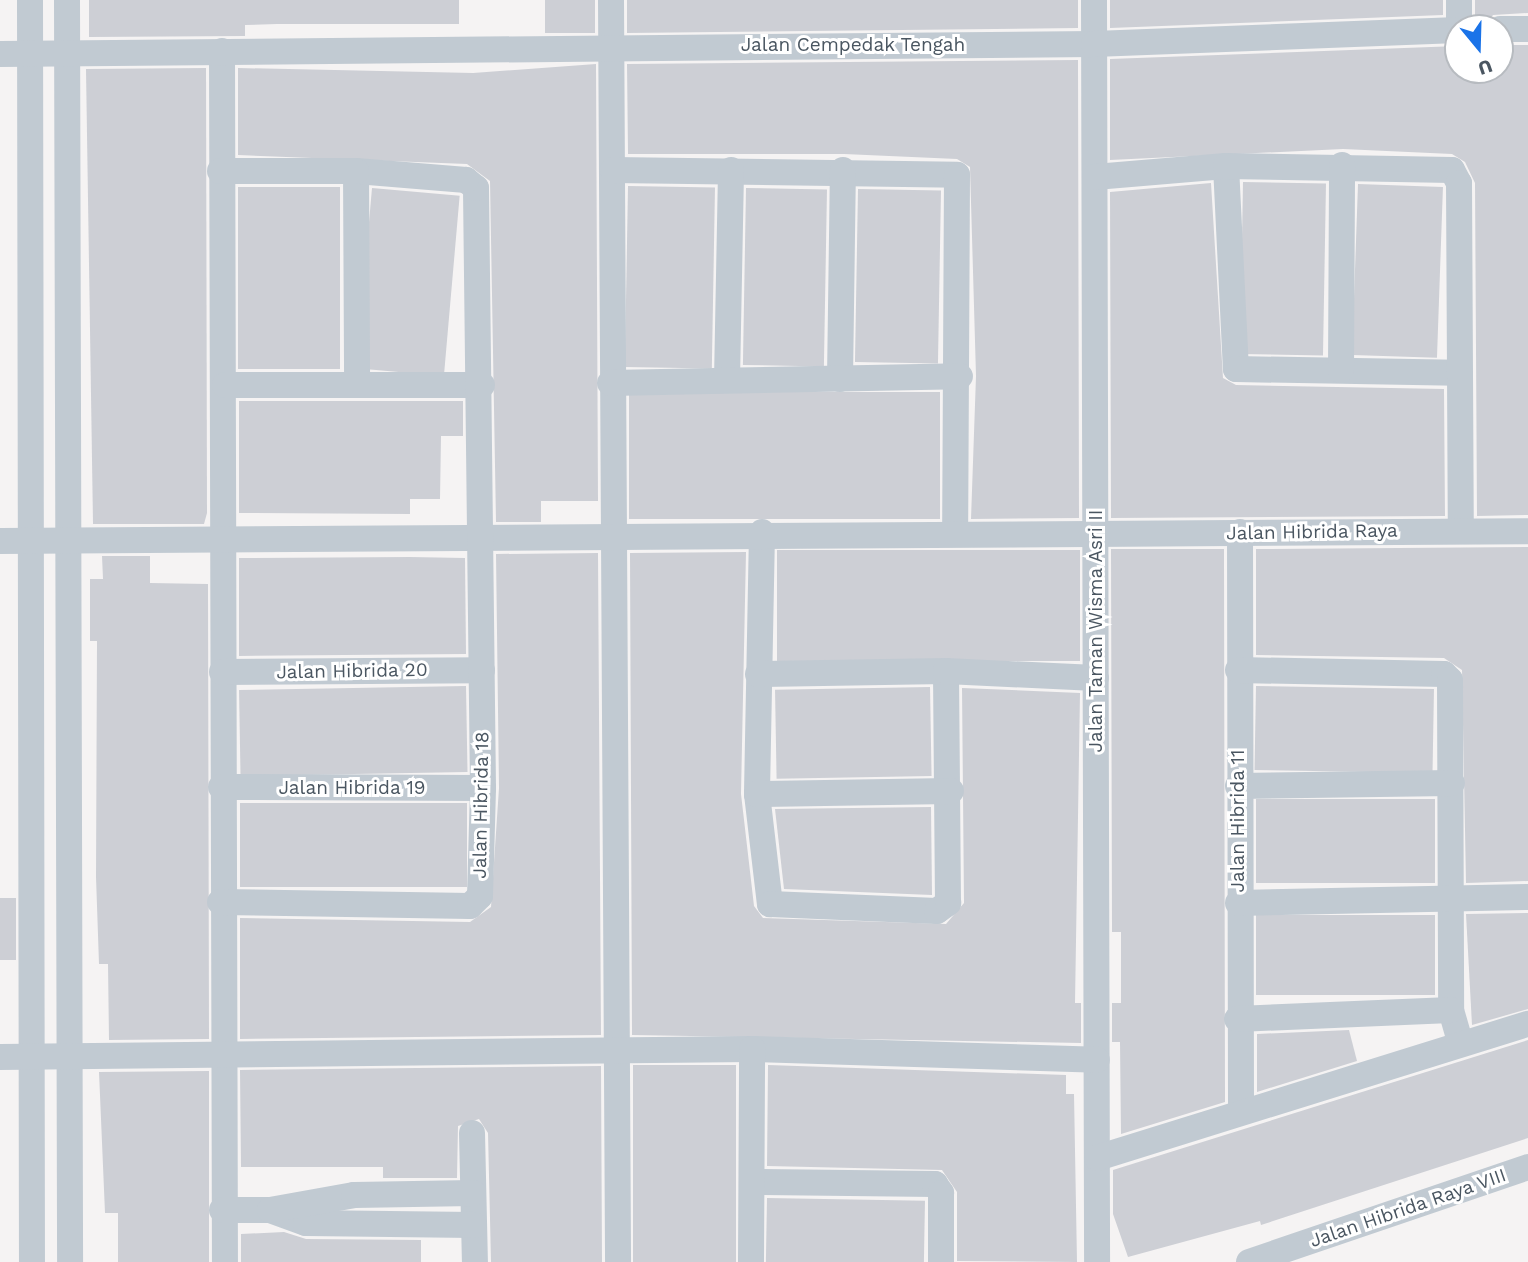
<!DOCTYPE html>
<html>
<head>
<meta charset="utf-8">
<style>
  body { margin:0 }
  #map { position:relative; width:1528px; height:1262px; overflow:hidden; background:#f5f3f3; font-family:"Work Sans",sans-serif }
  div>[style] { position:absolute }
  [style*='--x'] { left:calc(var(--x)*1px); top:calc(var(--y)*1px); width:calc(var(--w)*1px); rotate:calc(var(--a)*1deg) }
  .building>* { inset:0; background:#cdcfd5; transform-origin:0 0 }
  .street>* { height:26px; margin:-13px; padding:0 13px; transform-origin:13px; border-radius:13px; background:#c1cad2 }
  span { translate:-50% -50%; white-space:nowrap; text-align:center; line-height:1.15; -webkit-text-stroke:6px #fff; paint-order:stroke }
  .street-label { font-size:19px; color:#4a5661 }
  .north { position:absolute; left:1444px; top:14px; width:70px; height:70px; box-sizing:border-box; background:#fff; border:2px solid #b7bbc0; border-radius:50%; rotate:161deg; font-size:19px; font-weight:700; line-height:28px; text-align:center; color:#4a5661 }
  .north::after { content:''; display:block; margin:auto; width:24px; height:32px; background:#1a73e8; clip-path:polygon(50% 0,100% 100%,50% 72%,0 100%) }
</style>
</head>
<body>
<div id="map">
  <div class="building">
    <i style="clip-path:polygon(89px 0,459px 0,459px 24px,277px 24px,245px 25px,245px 36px,89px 37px)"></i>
    <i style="left:545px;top:0;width:50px;height:33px"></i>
    <i style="clip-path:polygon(627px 0,1078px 0,1078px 28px,627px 33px)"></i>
    <i style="clip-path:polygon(1110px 0,1443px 0,1443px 15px,1110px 28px)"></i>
    <i style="clip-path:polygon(1475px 0,1528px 0,1528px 13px,1493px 15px,1484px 28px,1475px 28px)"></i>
    <i style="clip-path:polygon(1500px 45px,1528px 45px,1528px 515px,1477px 516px,1475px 183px,1465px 162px,1452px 154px,1343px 149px,1110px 160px,1110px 59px,1458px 46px,1458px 70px,1500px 70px)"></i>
    <i style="clip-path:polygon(1078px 60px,1079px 518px,971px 519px,976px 376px,970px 167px,957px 159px,844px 154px,628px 154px,627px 64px)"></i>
    <i style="clip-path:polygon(596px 64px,598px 501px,541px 501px,541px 522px,496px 522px,490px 181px,467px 164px,238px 155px,238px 68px,473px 73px)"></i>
    <i style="clip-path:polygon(206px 68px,207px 513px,204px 524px,93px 524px,86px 69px)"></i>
    <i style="left:1243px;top:182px;width:83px;height:172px;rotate:1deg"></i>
    <i style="clip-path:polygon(1211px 183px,1223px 378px,1236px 385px,1444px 389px,1445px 516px,1111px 518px,1110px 192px)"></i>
    <i style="left:1358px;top:184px;width:85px;height:171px;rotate:2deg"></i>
    <i style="left:628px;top:186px;width:87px;height:181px;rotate:1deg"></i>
    <i style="left:238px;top:187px;width:102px;height:182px"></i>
    <i style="left:372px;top:188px;width:88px;height:181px;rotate:5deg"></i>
    <i style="left:746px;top:188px;width:81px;height:177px;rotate:1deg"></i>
    <i style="left:858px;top:189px;width:83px;height:173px;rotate:1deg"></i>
    <i style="left:940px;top:392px;width:127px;height:311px;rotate:90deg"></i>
    <i style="clip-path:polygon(239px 401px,463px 401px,463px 436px,441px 436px,440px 499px,410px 499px,410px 514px,239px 513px)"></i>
    <i style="clip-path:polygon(1528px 547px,1528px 881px,1466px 883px,1462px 670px,1444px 658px,1256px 655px,1256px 549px)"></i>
    <i style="clip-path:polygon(1111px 549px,1224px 549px,1225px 1102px,1121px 1134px,1120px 1042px,1112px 1042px,1112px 1003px,1121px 1003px,1121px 932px,1112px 932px)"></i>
    <i style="left:1080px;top:550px;width:111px;height:303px;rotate:90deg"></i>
    <i style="clip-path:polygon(746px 552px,741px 794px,754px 906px,763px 918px,946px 924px,964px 903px,962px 688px,1080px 693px,1075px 1003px,1081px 1003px,1081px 1043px,632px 1035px,630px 553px)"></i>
    <i style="clip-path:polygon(598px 553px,601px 1035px,240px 1039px,240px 918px,470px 922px,491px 907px,499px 788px,496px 554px)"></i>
    <i style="clip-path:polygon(102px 556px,150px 556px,150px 583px,208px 584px,209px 1039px,109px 1040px,108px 964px,99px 964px,96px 877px,97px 641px,90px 641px,90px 579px,103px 579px)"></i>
    <i style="clip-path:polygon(410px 557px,465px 558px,466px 654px,239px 656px,239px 558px)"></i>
    <i style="left:466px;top:686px;width:86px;height:227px;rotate:89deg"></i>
    <i style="left:1256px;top:686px;width:178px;height:84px;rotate:1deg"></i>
    <i style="left:930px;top:687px;width:89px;height:155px;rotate:89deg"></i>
    <i style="left:1435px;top:799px;width:84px;height:179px;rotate:90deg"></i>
    <i style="left:240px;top:803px;width:227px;height:84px"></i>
    <i style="clip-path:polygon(931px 807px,932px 895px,784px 889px,775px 809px)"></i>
    <i style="left:0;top:898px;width:16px;height:62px"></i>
    <i style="clip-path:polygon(1528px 913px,1528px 1009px,1472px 1025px,1466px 914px)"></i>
    <i style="left:1435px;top:915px;width:80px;height:179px;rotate:90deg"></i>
    <i style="clip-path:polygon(1349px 1030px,1357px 1061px,1257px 1092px,1257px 1034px)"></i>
    <i style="clip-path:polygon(1528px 1040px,1528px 1138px,1261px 1225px,1260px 1221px,1128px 1257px,1113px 1214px,1113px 1170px)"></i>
    <i style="left:736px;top:1065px;width:197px;height:103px;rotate:90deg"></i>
    <i style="clip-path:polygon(768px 1065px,1066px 1075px,1066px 1094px,1074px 1094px,1077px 1262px,957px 1261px,957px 1192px,942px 1170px,767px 1166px)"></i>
    <i style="clip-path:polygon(601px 1066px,602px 1262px,491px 1262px,488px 1133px,479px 1119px,458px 1126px,457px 1178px,383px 1178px,383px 1167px,241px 1167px,240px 1070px)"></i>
    <i style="clip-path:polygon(209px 1071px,209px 1262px,118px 1262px,118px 1213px,105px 1213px,99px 1072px)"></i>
    <i style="left:767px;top:1198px;width:158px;height:64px;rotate:1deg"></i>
    <i style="clip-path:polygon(284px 1232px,306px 1239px,421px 1240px,421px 1262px,241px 1262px,241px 1234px)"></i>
  </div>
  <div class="street">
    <i style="--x:30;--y:0;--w:1262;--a:89.91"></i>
    <i style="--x:67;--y:0;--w:1262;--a:89.86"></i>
    <i style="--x:611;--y:0;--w:1262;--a:89.68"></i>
    <i style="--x:1094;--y:0;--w:1262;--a:89.86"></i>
    <i style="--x:1459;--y:0;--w:28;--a:90"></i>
    <i style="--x:1500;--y:29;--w:28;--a:0"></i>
    <i style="--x:222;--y:51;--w:1211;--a:89.86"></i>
    <i style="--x:0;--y:54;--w:1094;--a:-0.52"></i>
    <i style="--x:1094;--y:44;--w:364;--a:-2.2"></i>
    <i style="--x:1226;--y:166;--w:203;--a:87.2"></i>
    <i style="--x:1236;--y:369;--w:220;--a:1"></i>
    <i style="--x:613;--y:170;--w:344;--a:0.8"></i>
    <i style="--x:957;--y:175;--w:356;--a:90.3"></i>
    <i style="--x:356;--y:171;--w:214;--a:89.7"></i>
    <i style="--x:1095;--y:177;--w:131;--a:-4.8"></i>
    <i style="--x:1226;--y:166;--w:226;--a:1"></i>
    <i style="--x:1452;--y:170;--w:15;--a:62"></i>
    <i style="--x:1459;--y:183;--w:347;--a:89.7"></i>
    <i style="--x:1341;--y:370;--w:205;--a:-89.7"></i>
    <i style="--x:840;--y:379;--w:209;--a:-89.2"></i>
    <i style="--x:727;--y:380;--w:210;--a:-88.9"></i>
    <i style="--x:610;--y:383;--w:350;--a:-1.1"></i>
    <i style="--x:225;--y:385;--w:257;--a:0"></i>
    <i style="--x:762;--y:532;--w:262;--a:91.1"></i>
    <i style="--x:757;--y:794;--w:111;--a:83.3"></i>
    <i style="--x:770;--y:904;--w:167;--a:2.4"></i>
    <i style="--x:937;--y:911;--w:14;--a:-36"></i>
    <i style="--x:948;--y:903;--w:232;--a:-90.5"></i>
    <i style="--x:1240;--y:532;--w:578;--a:89.9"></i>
    <i style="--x:0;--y:541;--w:1528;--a:-0.37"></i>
    <i style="--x:1238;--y:670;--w:206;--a:1.1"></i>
    <i style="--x:1444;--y:674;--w:8;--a:45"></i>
    <i style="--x:1450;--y:680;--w:330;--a:89.8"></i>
    <i style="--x:1451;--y:1010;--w:35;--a:74"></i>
    <i style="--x:222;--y:672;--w:260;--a:-0.4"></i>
    <i style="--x:758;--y:674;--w:188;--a:-0.9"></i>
    <i style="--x:946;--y:671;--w:150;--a:2.7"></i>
    <i style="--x:1238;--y:786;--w:214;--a:-0.8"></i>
    <i style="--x:221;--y:787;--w:262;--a:0.2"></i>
    <i style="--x:757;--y:794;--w:194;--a:-0.9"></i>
    <i style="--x:220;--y:902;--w:250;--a:0.9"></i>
    <i style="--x:470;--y:906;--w:14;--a:-45"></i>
    <i style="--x:480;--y:896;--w:108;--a:-88.4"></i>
    <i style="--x:483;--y:788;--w:600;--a:-90.67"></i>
    <i style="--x:476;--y:188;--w:13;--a:-141"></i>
    <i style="--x:466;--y:180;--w:110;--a:-175.3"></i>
    <i style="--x:356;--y:171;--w:136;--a:180"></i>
    <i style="--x:1238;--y:903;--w:290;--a:-1.2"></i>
    <i style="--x:1237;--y:1019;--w:214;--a:-2.4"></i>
    <i style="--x:0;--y:1057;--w:752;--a:-0.61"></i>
    <i style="--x:752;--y:1049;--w:345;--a:1.8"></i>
    <i style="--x:472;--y:1133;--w:129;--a:88.7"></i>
    <i style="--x:1097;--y:1158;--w:451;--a:-17.3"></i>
    <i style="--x:752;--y:1182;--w:183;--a:0.6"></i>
    <i style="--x:935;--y:1184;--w:11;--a:56"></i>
    <i style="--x:941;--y:1193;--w:69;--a:90"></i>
    <i style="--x:222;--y:1210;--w:48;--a:0"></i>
    <i style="--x:270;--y:1210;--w:38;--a:20"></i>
    <i style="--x:306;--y:1223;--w:168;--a:0.7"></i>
    <i style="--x:270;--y:1210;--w:85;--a:-10.1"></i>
    <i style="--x:354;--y:1195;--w:119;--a:-1"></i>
    <i style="--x:751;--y:1262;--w:213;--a:-89.7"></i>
    <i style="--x:1249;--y:1262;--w:295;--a:-18.8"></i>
  </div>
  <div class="street-label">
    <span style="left:853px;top:45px">Jalan Cempedak Tengah</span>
    <span style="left:1312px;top:532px;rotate:-1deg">Jalan Hibrida Raya</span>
    <span style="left:1096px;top:631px;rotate:-90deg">Jalan Taman Wisma Asri II</span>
    <span style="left:352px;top:671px;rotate:-1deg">Jalan Hibrida 20</span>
    <span style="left:352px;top:788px">Jalan Hibrida 19</span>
    <span style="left:481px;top:805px;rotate:-89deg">Jalan Hibrida 18</span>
    <span style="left:1238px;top:821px;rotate:-90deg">Jalan Hibrida 11</span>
    <span style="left:1408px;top:1208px;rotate:-19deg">Jalan Hibrida Raya VIII</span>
  </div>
  <div class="north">U</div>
</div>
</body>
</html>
